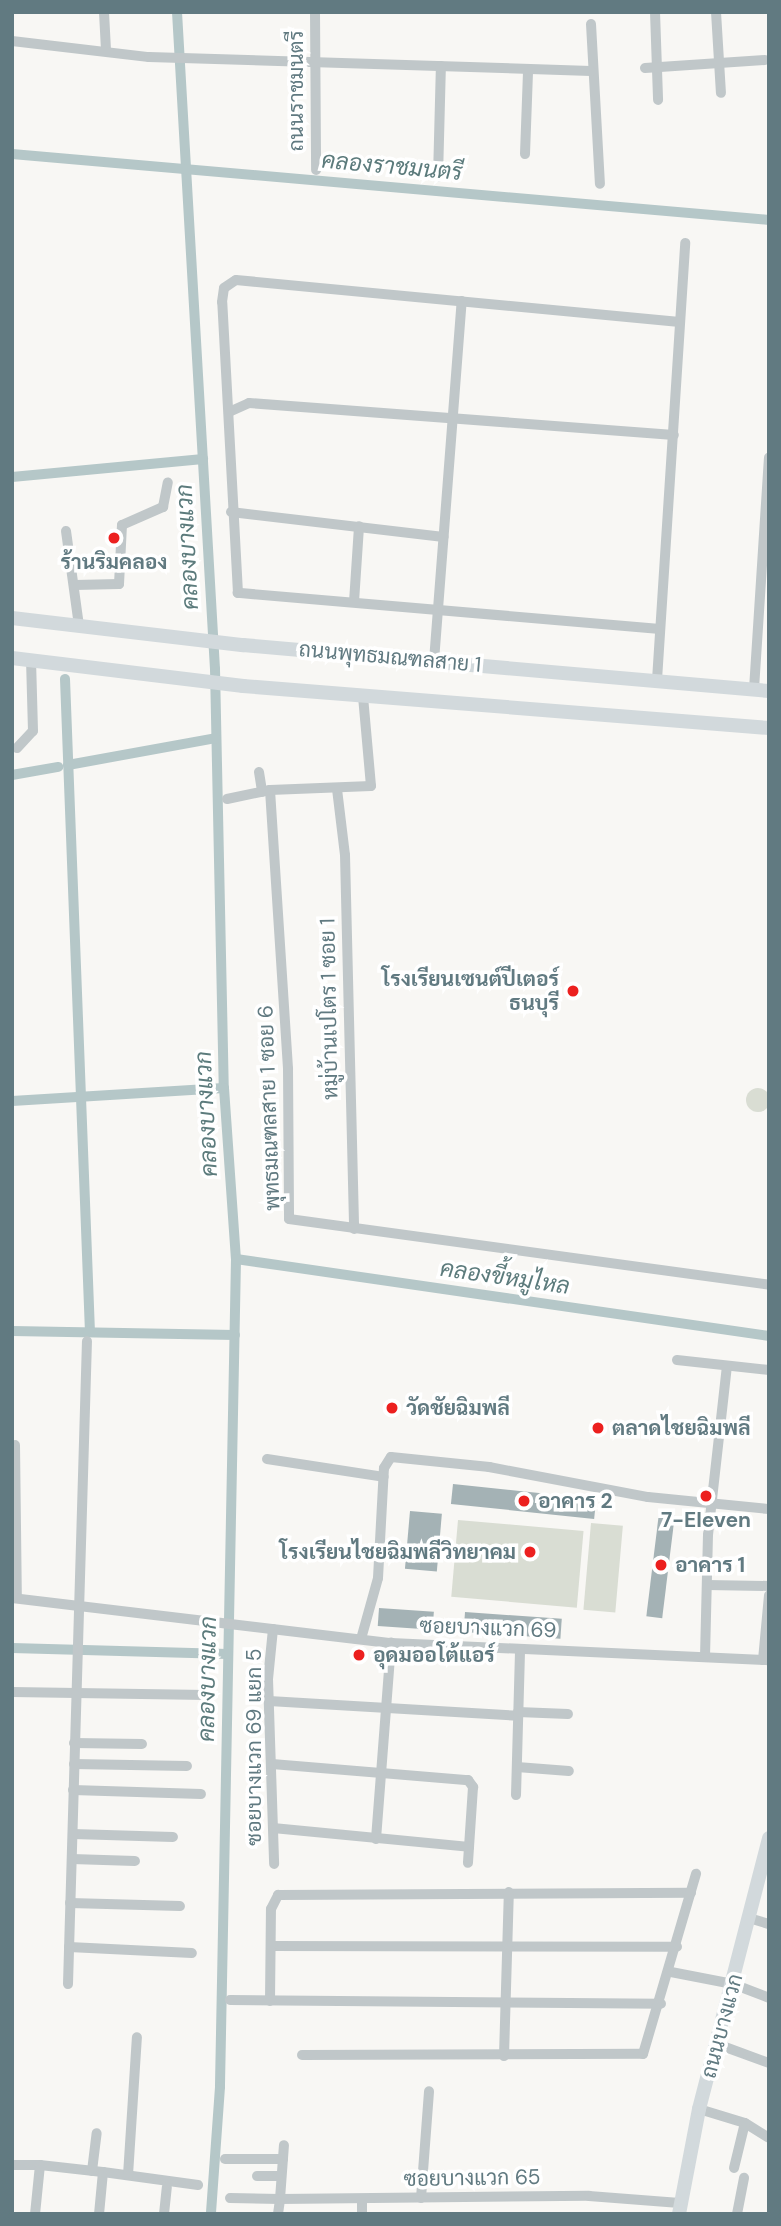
<!DOCTYPE html>
<html>
<head>
<meta charset="utf-8">
<style>
  body { margin:0 }
  #map { position:relative; width:781px; height:2226px; overflow:hidden; background:#f8f7f4; font-family:"DM Sans",Sarabun,sans-serif }
  div>[style] { position:absolute }
  [style*='--x'] { left:calc(var(--x)*1px); top:calc(var(--y)*1px); width:calc(var(--w)*1px); rotate:calc(var(--a)*1deg) }
  .green>* { inset:0; background:#d9ddd3; transform-origin:0 0 }
  .round { border-radius:50% }
  .canal>* { height:10px; margin:-5px; padding:0 5px; transform-origin:5px; border-radius:5px; background:#b5c7c8 }
  .building>* { inset:0; background:#a4b2b5; transform-origin:0 0 }
  .minor>* { height:10px; margin:-5px; padding:0 5px; transform-origin:5px; border-radius:5px; background:#c0c7c9 }
  .major>* { height:14px; margin:-7px; padding:0 7px; transform-origin:7px; border-radius:7px; background:#d2d9dc }
  .dots>* { width:19px; height:19px; translate:-50% -50%; box-sizing:border-box; border:4px solid #fff; border-radius:50% }
  span { translate:-50% -50%; white-space:nowrap; text-align:center; line-height:1.15; -webkit-text-stroke:7px #fff; paint-order:stroke }
  .street-label { font-size:21px; color:#617a81 }
  .poi-label { font-size:21px; color:#617a81; font-weight:700 }
  .right { translate:-100% -50%; text-align:right }
  .left { translate:0 -50%; text-align:left }
  .water-label { font-size:23px; color:#5c7b7c; font-style:italic }
  .frame { position:absolute; inset:0; border:14px solid #617a81; pointer-events:none }
</style>
</head>
<body>
<div id="map">
  <div class="green">
    <i class="round" style="left:746px;top:1088px;width:24px;height:24px"></i>
    <i style="left:458px;top:1520px;width:126px;height:77px;rotate:5deg"></i>
    <i style="left:591px;top:1523px;width:32px;height:87px;rotate:5deg"></i>
  </div>
  <div class="canal">
    <i style="--x:177;--y:12;--w:658;--a:86.69"></i>
    <i style="--x:215;--y:669;--w:419;--a:88.8"></i>
    <i style="--x:224;--y:1088;--w:171;--a:86"></i>
    <i style="--x:236;--y:1259;--w:828;--a:91.11"></i>
    <i style="--x:220;--y:2087;--w:127;--a:94.1"></i>
    <i style="--x:12;--y:154;--w:760;--a:4.98"></i>
    <i style="--x:12;--y:477;--w:192;--a:-5.4"></i>
    <i style="--x:65;--y:679;--w:653;--a:87.81"></i>
    <i style="--x:68;--y:765;--w:150;--a:-10.3"></i>
    <i style="--x:12;--y:775;--w:47;--a:-9.9"></i>
    <i style="--x:12;--y:1101;--w:212;--a:-3.5"></i>
    <i style="--x:236;--y:1259;--w:539;--a:8.22"></i>
    <i style="--x:12;--y:1331;--w:223;--a:1"></i>
    <i style="--x:12;--y:1648;--w:216;--a:1.6"></i>
  </div>
  <div class="building">
    <i style="left:453px;top:1484px;width:144px;height:20px;rotate:6deg"></i>
    <i style="left:410px;top:1511px;width:32px;height:58px;rotate:5deg"></i>
    <i style="left:659px;top:1513px;width:16px;height:104px;rotate:7deg"></i>
    <i style="left:379px;top:1608px;width:55px;height:18px;rotate:4deg"></i>
    <i style="left:465px;top:1612px;width:97px;height:20px;rotate:4deg"></i>
  </div>
  <div class="minor">
    <i style="--x:104;--y:12;--w:38;--a:87"></i>
    <i style="--x:315;--y:12;--w:158;--a:89.6"></i>
    <i style="--x:655;--y:12;--w:88;--a:88"></i>
    <i style="--x:716;--y:12;--w:81;--a:86.5"></i>
    <i style="--x:591;--y:24;--w:160;--a:86.8"></i>
    <i style="--x:12;--y:41;--w:138;--a:6.7"></i>
    <i style="--x:149;--y:57;--w:442;--a:1.8"></i>
    <i style="--x:645;--y:68;--w:120;--a:-3.8"></i>
    <i style="--x:525;--y:154;--w:83;--a:-87.9"></i>
    <i style="--x:438;--y:177;--w:111;--a:-88.5"></i>
    <i style="--x:229;--y:412;--w:22;--a:-24"></i>
    <i style="--x:249;--y:403;--w:426;--a:4.3"></i>
    <i style="--x:231;--y:512;--w:214;--a:6.7"></i>
    <i style="--x:66;--y:531;--w:96;--a:82.2"></i>
    <i style="--x:75;--y:585;--w:44;--a:-1.3"></i>
    <i style="--x:119;--y:584;--w:59;--a:-87.1"></i>
    <i style="--x:122;--y:525;--w:45;--a:-23.7"></i>
    <i style="--x:163;--y:507;--w:25;--a:-79"></i>
    <i style="--x:354;--y:602;--w:76;--a:-86.2"></i>
    <i style="--x:660;--y:629;--w:424;--a:-175.1"></i>
    <i style="--x:238;--y:593;--w:291;--a:-93.1"></i>
    <i style="--x:222;--y:302;--w:14;--a:-82"></i>
    <i style="--x:224;--y:288;--w:14;--a:-34"></i>
    <i style="--x:236;--y:280;--w:443;--a:5.4"></i>
    <i style="--x:434;--y:661;--w:361;--a:-85.6"></i>
    <i style="--x:657;--y:680;--w:438;--a:-86.3"></i>
    <i style="--x:754;--y:689;--w:232;--a:-86.3"></i>
    <i style="--x:17;--y:748;--w:23;--a:-47"></i>
    <i style="--x:33;--y:731;--w:70;--a:-91.6"></i>
    <i style="--x:259;--y:772;--w:20;--a:81"></i>
    <i style="--x:337;--y:789;--w:66;--a:83.1"></i>
    <i style="--x:345;--y:855;--w:374;--a:88.6"></i>
    <i style="--x:270;--y:790;--w:280;--a:86.3"></i>
    <i style="--x:288;--y:1069;--w:150;--a:89.6"></i>
    <i style="--x:289;--y:1219;--w:485;--a:7.8"></i>
    <i style="--x:227;--y:799;--w:44;--a:-11.8"></i>
    <i style="--x:270;--y:790;--w:101;--a:-2.3"></i>
    <i style="--x:371;--y:786;--w:90;--a:-95.1"></i>
    <i style="--x:677;--y:1360;--w:93;--a:6.2"></i>
    <i style="--x:670;--y:1426;--w:49;--a:5.8"></i>
    <i style="--x:15;--y:1445;--w:153;--a:89.3"></i>
    <i style="--x:267;--y:1459;--w:118;--a:8.7"></i>
    <i style="--x:707;--y:1585;--w:62;--a:0.9"></i>
    <i style="--x:12;--y:1598;--w:382;--a:6.8"></i>
    <i style="--x:391;--y:1643;--w:378;--a:2.6"></i>
    <i style="--x:273;--y:1629;--w:50;--a:95.7"></i>
    <i style="--x:268;--y:1679;--w:185;--a:88.1"></i>
    <i style="--x:361;--y:1639;--w:63;--a:-74.4"></i>
    <i style="--x:378;--y:1578;--w:110;--a:-86.9"></i>
    <i style="--x:384;--y:1468;--w:13;--a:-58"></i>
    <i style="--x:391;--y:1457;--w:99;--a:5.8"></i>
    <i style="--x:489;--y:1467;--w:162;--a:10.7"></i>
    <i style="--x:648;--y:1497;--w:122;--a:5.7"></i>
    <i style="--x:705;--y:1657;--w:122;--a:-88.6"></i>
    <i style="--x:708;--y:1535;--w:170;--a:-83.6"></i>
    <i style="--x:763;--y:1660;--w:65;--a:-84.7"></i>
    <i style="--x:12;--y:1692;--w:194;--a:0.9"></i>
    <i style="--x:269;--y:1701;--w:249;--a:3.4"></i>
    <i style="--x:518;--y:1712;--w:50;--a:2.3"></i>
    <i style="--x:74;--y:1743;--w:68;--a:0.8"></i>
    <i style="--x:74;--y:1764;--w:113;--a:1"></i>
    <i style="--x:272;--y:1764;--w:197;--a:4.7"></i>
    <i style="--x:468;--y:1780;--w:9;--a:54"></i>
    <i style="--x:473;--y:1787;--w:76;--a:93.8"></i>
    <i style="--x:517;--y:1767;--w:52;--a:4.4"></i>
    <i style="--x:73;--y:1790;--w:128;--a:1.8"></i>
    <i style="--x:516;--y:1795;--w:146;--a:-88.4"></i>
    <i style="--x:273;--y:1828;--w:197;--a:5.5"></i>
    <i style="--x:73;--y:1834;--w:100;--a:1.7"></i>
    <i style="--x:376;--y:1839;--w:197;--a:-85.6"></i>
    <i style="--x:72;--y:1859;--w:63;--a:1.8"></i>
    <i style="--x:70;--y:1903;--w:110;--a:1.6"></i>
    <i style="--x:749;--y:1918;--w:21;--a:17"></i>
    <i style="--x:271;--y:1946;--w:406;--a:0.1"></i>
    <i style="--x:69;--y:1947;--w:123;--a:2.8"></i>
    <i style="--x:671;--y:1972;--w:63;--a:11"></i>
    <i style="--x:733;--y:1984;--w:39;--a:21"></i>
    <i style="--x:68;--y:1984;--w:643;--a:-88.31"></i>
    <i style="--x:230;--y:2000;--w:431;--a:0.5"></i>
    <i style="--x:270;--y:2001;--w:92;--a:-89.4"></i>
    <i style="--x:271;--y:1909;--w:16;--a:-63"></i>
    <i style="--x:278;--y:1895;--w:413;--a:-0.3"></i>
    <i style="--x:717;--y:2044;--w:55;--a:20.1"></i>
    <i style="--x:302;--y:2055;--w:341;--a:-0.2"></i>
    <i style="--x:643;--y:2054;--w:188;--a:-73.6"></i>
    <i style="--x:504;--y:2056;--w:164;--a:-88.3"></i>
    <i style="--x:699;--y:2109;--w:48;--a:16.9"></i>
    <i style="--x:745;--y:2123;--w:28;--a:32"></i>
    <i style="--x:225;--y:2159;--w:58;--a:0"></i>
    <i style="--x:12;--y:2165;--w:28;--a:0"></i>
    <i style="--x:40;--y:2165;--w:49;--a:95.8"></i>
    <i style="--x:40;--y:2165;--w:63;--a:6.3"></i>
    <i style="--x:103;--y:2172;--w:42;--a:95.4"></i>
    <i style="--x:734;--y:2168;--w:46;--a:-76.3"></i>
    <i style="--x:92;--y:2171;--w:38;--a:-83"></i>
    <i style="--x:103;--y:2172;--w:96;--a:7.8"></i>
    <i style="--x:128;--y:2175;--w:138;--a:-86.3"></i>
    <i style="--x:257;--y:2176;--w:24;--a:0"></i>
    <i style="--x:230;--y:2198;--w:50;--a:1.1"></i>
    <i style="--x:280;--y:2199;--w:54;--a:-85.8"></i>
    <i style="--x:421;--y:2198;--w:107;--a:-85.7"></i>
    <i style="--x:362;--y:2199;--w:15;--a:90"></i>
    <i style="--x:164;--y:2214;--w:27;--a:-84"></i>
    <i style="--x:278;--y:2214;--w:15;--a:-82"></i>
    <i style="--x:280;--y:2199;--w:309;--a:-0.6"></i>
    <i style="--x:589;--y:2196;--w:91;--a:4.4"></i>
    <i style="--x:737;--y:2214;--w:37;--a:-79"></i>
  </div>
  <div class="major">
    <i style="--x:12;--y:618;--w:233;--a:6.7"></i>
    <i style="--x:243;--y:645;--w:528;--a:5"></i>
    <i style="--x:12;--y:658;--w:233;--a:6.9"></i>
    <i style="--x:243;--y:686;--w:528;--a:4.57"></i>
    <i style="--x:679;--y:2214;--w:107;--a:-79.2"></i>
    <i style="--x:699;--y:2109;--w:280;--a:-75.5"></i>
  </div>
  <div class="dots">
    <i style="left:114px;top:538px;background:#ec201f"></i>
    <i style="left:573px;top:991px;background:#ec201f"></i>
    <i style="left:392px;top:1408px;background:#ec201f"></i>
    <i style="left:598px;top:1428px;background:#ec201f"></i>
    <i style="left:706px;top:1496px;background:#ec201f"></i>
    <i style="left:524px;top:1501px;background:#ec201f"></i>
    <i style="left:530px;top:1552px;background:#ec201f"></i>
    <i style="left:661px;top:1565px;background:#ec201f"></i>
    <i style="left:359px;top:1655px;background:#ec201f"></i>
  </div>
  <div class="street-label">
    <span style="left:296px;top:91px;rotate:-90deg">ถนนราชมนตรี</span>
    <span style="left:390px;top:657px;rotate:5deg">ถนนพุทธมณฑลสาย 1</span>
    <span style="left:329px;top:1009px;rotate:-91deg">หมู่บ้านเปโตร 1 ซอย 1</span>
    <span style="left:269px;top:1108px;rotate:-92deg">พุทธมณฑลสาย 1 ซอย 6</span>
    <span style="left:488px;top:1628px;rotate:2deg">ซอยบางแวก 69</span>
    <span style="left:254px;top:1747px;rotate:-90deg">ซอยบางแวก 69 แยก 5</span>
    <span style="left:722px;top:2026px;rotate:-75deg">ถนนบางแวก</span>
    <span style="left:472px;top:2178px;rotate:-1deg">ซอยบางแวก 65</span>
  </div>
  <div class="poi-label">
    <span style="left:114px;top:562px">ร้านริมคลอง</span>
    <span class="right" style="left:559px;top:991px">โรงเรียนเซนต์ปีเตอร์<br>ธนบุรี</span>
    <span class="left" style="left:406px;top:1408px">วัดชัยฉิมพลี</span>
    <span class="left" style="left:612px;top:1428px">ตลาดไชยฉิมพลี</span>
    <span class="left" style="left:538px;top:1501px">อาคาร 2</span>
    <span style="left:706px;top:1520px">7-Eleven</span>
    <span class="right" style="left:516px;top:1552px">โรงเรียนไชยฉิมพลีวิทยาคม</span>
    <span class="left" style="left:675px;top:1565px">อาคาร 1</span>
    <span class="left" style="left:373px;top:1655px">อุดมออโต้แอร์</span>
  </div>
  <div class="water-label">
    <span style="left:392px;top:166px;rotate:5deg">คลองราชมนตรี</span>
    <span style="left:187px;top:547px;rotate:-93deg">คลองบางแวก</span>
    <span style="left:206px;top:1114px;rotate:-93deg">คลองบางแวก</span>
    <span style="left:505px;top:1277px;rotate:8deg">คลองขี้หมูไหล</span>
    <span style="left:207px;top:1679px;rotate:-89deg">คลองบางแวก</span>
  </div>
  <div class="frame"></div>
</div>
</body>
</html>
